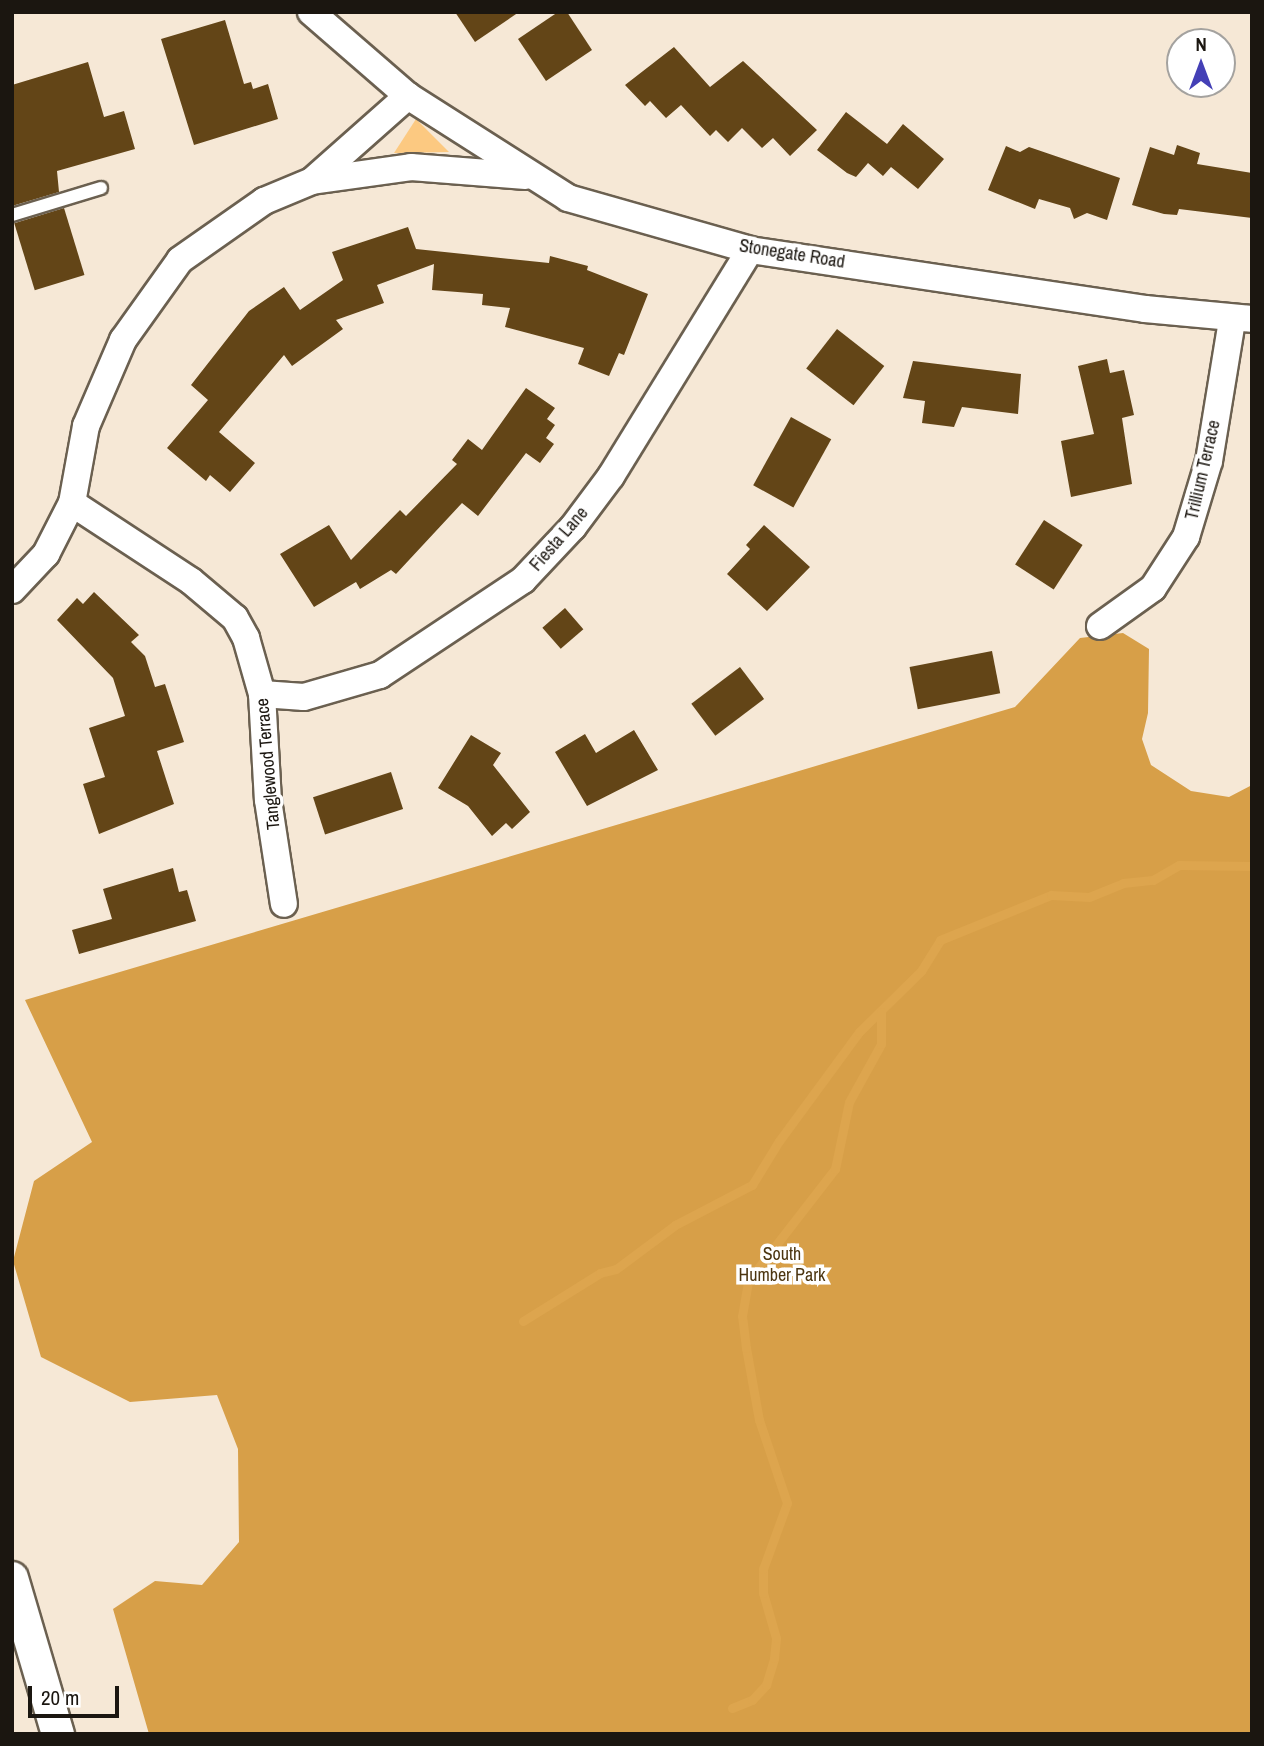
<!DOCTYPE html>
<html>
<head>
<meta charset="utf-8">
<style>
  body { margin:0 }
  #map { position:relative; width:1264px; height:1746px; overflow:hidden; background:#f6e8d6; font-family:"Archivo Narrow",sans-serif }
  div>[style] { position:absolute }
  [style*='--x'] { left:calc(var(--x)*1px); top:calc(var(--y)*1px); width:calc(var(--w)*1px); rotate:calc(var(--a)*1deg) }
  .green>* { inset:0; background:#fcc981 }
  .forest>* { inset:0; background:#d79f48 }
  .stream>* { height:9px; margin:-4.5px; padding:0 4.5px; transform-origin:4.5px; border-radius:4.5px; background:#dda54e }
  .building>* { inset:0; background:#634517; transform-origin:0 0 }
  .roads { filter:drop-shadow(2px 0 #6b6050) drop-shadow(-2px 0 #6b6050) drop-shadow(0 2px #6b6050) drop-shadow(0 -2px #6b6050) }
  .service>* { height:12px; margin:-6px; padding:0 6px; transform-origin:6px; border-radius:6px; background:#fff }
  .minor>* { height:26px; margin:-13px; padding:0 13px; transform-origin:13px; border-radius:13px; background:#fff }
  .tertiary>* { height:32px; margin:-16px; padding:0 16px; transform-origin:16px; border-radius:16px; background:#fff }
  span { translate:-50% -50%; white-space:nowrap; text-align:center; line-height:1.15; -webkit-text-stroke:7px #fff; paint-order:stroke }
  .street-label { font-size:18px; color:#1b1610 }
  .park-label { font-size:18px; color:#4c3510 }
  .frame { position:absolute; inset:0; border:14px solid #1b1610; pointer-events:none }
  .north { position:absolute; left:1166px; top:28px; width:70px; height:70px; box-sizing:border-box; background:#fff; border:2px solid #a4a29f; border-radius:50%; rotate:0deg; font-size:19px; font-weight:700; line-height:28px; text-align:center; color:#1b1610 }
  .north::after { content:''; display:block; margin:auto; width:24px; height:32px; background:#4440b6; clip-path:polygon(50% 0,100% 100%,50% 72%,0 100%) }
  .scale { position:absolute; left:28px; top:1686px; width:91px; height:32px; box-sizing:border-box; border:4px solid #1b1610; border-top:0; padding-left:9px; font-size:21px; line-height:24px; white-space:nowrap; color:#1b1610; -webkit-text-stroke:5px #fff; paint-order:stroke }
</style>
</head>
<body>
<div id="map">
  <div class="green">
    <i style="clip-path:polygon(416px 119px,449px 152px,394px 153px)"></i>
  </div>
  <div class="forest">
    <i style="clip-path:polygon(1123px 633px,1149px 649px,1148px 713px,1142px 739px,1151px 765px,1191px 791px,1229px 797px,1252px 785px,1252px 1734px,149px 1734px,113px 1609px,155px 1581px,202px 1585px,239px 1542px,238px 1449px,217px 1395px,130px 1402px,41px 1357px,13px 1261px,34px 1181px,92px 1142px,25px 1000px,1015px 707px,1080px 638px)"></i>
  </div>
  <div class="stream">
    <i style="--x:523;--y:1321;--w:91;--a:-31.9"></i>
    <i style="--x:600;--y:1273;--w:16;--a:-14"></i>
    <i style="--x:616;--y:1269;--w:74;--a:-36.7"></i>
    <i style="--x:675;--y:1225;--w:87;--a:-27.5"></i>
    <i style="--x:752;--y:1185;--w:52;--a:-58.5"></i>
    <i style="--x:779;--y:1141;--w:135;--a:-53.7"></i>
    <i style="--x:859;--y:1032;--w:87;--a:-44.5"></i>
    <i style="--x:921;--y:971;--w:36;--a:-58"></i>
    <i style="--x:940;--y:940;--w:120;--a:-22.1"></i>
    <i style="--x:1051;--y:895;--w:38;--a:3"></i>
    <i style="--x:1089;--y:897;--w:37;--a:-22"></i>
    <i style="--x:1123;--y:883;--w:30;--a:-6"></i>
    <i style="--x:1153;--y:880;--w:30;--a:-30"></i>
    <i style="--x:1179;--y:865;--w:73;--a:0.8"></i>
    <i style="--x:732;--y:1708;--w:22;--a:-22"></i>
    <i style="--x:752;--y:1700;--w:21;--a:-47"></i>
    <i style="--x:766;--y:1685;--w:28;--a:-73"></i>
    <i style="--x:774;--y:1658;--w:20;--a:-84"></i>
    <i style="--x:776;--y:1638;--w:47;--a:-106.1"></i>
    <i style="--x:763;--y:1593;--w:24;--a:-90"></i>
    <i style="--x:763;--y:1569;--w:70;--a:-70"></i>
    <i style="--x:787;--y:1503;--w:88;--a:-108.6"></i>
    <i style="--x:759;--y:1420;--w:73;--a:-100.2"></i>
    <i style="--x:746;--y:1348;--w:32;--a:-97"></i>
    <i style="--x:742;--y:1316;--w:36;--a:-80"></i>
    <i style="--x:748;--y:1281;--w:142;--a:-52.2"></i>
    <i style="--x:835;--y:1169;--w:68;--a:-78.2"></i>
    <i style="--x:849;--y:1102;--w:66;--a:-61.1"></i>
    <i style="--x:881;--y:1044;--w:32;--a:-90"></i>
  </div>
  <div class="building">
    <i style="clip-path:polygon(455px 12px,519px 12px,475px 42px)"></i>
    <i style="clip-path:polygon(558px 12px,567px 12px,592px 50px,546px 81px,518px 39px)"></i>
    <i style="clip-path:polygon(225px 20px,244px 84px,251px 82px,253px 89px,268px 84px,278px 119px,194px 145px,161px 39px)"></i>
    <i style="clip-path:polygon(674px 47px,710px 87px,743px 61px,817px 130px,790px 156px,773px 138px,762px 148px,742px 128px,728px 142px,716px 130px,710px 136px,681px 105px,666px 118px,650px 101px,645px 106px,625px 85px)"></i>
    <i style="clip-path:polygon(88px 62px,104px 117px,124px 111px,135px 149px,57px 171px,59px 192px,12px 206px,12px 85px)"></i>
    <i style="clip-path:polygon(846px 112px,887px 144px,903px 124px,944px 159px,918px 189px,891px 167px,883px 176px,868px 163px,856px 177px,847px 173px,817px 150px)"></i>
    <i style="clip-path:polygon(1177px 145px,1200px 153px,1197px 164px,1252px 173px,1252px 218px,1179px 209px,1177px 215px,1164px 214px,1132px 205px,1150px 147px,1174px 155px)"></i>
    <i style="clip-path:polygon(1006px 146px,1020px 152px,1029px 147px,1120px 178px,1107px 220px,1087px 213px,1074px 219px,1070px 208px,1039px 199px,1035px 209px,988px 190px)"></i>
    <i style="left:64px;top:208px;width:70px;height:52px;rotate:73deg"></i>
    <i style="clip-path:polygon(408px 227px,416px 249px,549px 263px,550px 256px,588px 266px,587px 270px,648px 294px,624px 355px,619px 353px,609px 376px,578px 364px,584px 348px,505px 327px,510px 308px,482px 305px,483px 294px,432px 290px,434px 264px,377px 285px,384px 303px,336px 320px,343px 329px,292px 366px,284px 355px,219px 432px,255px 463px,230px 492px,210px 475px,206px 481px,167px 448px,208px 400px,191px 385px,249px 311px,284px 287px,300px 310px,343px 280px,332px 252px)"></i>
    <i style="left:837px;top:329px;width:60px;height:50px;rotate:38deg"></i>
    <i style="clip-path:polygon(1107px 359px,1110px 373px,1124px 370px,1134px 415px,1122px 418px,1132px 484px,1071px 497px,1061px 441px,1094px 434px,1078px 366px)"></i>
    <i style="clip-path:polygon(913px 361px,1021px 374px,1018px 414px,962px 407px,954px 427px,922px 423px,925px 401px,903px 398px)"></i>
    <i style="clip-path:polygon(526px 388px,555px 408px,547px 419px,555px 425px,546px 438px,554px 444px,540px 463px,526px 453px,478px 516px,462px 503px,396px 574px,391px 570px,360px 589px,356px 582px,314px 607px,280px 554px,329px 525px,351px 560px,400px 510px,406px 516px,457px 464px,452px 460px,468px 439px,482px 450px)"></i>
    <i style="left:791px;top:417px;width:46px;height:78px;rotate:29deg"></i>
    <i style="left:1044px;top:520px;width:46px;height:53px;rotate:33deg"></i>
    <i style="clip-path:polygon(764px 525px,810px 567px,767px 611px,727px 574px,750px 549px,746px 545px)"></i>
    <i style="clip-path:polygon(94px 592px,139px 635px,131px 642px,145px 656px,155px 687px,165px 684px,184px 742px,157px 751px,174px 804px,99px 834px,83px 784px,105px 777px,89px 728px,125px 716px,113px 678px,57px 620px,77px 598px,83px 604px)"></i>
    <i style="left:565px;top:608px;width:28px;height:30px;rotate:49deg"></i>
    <i style="left:992px;top:651px;width:43px;height:84px;rotate:79deg"></i>
    <i style="left:740px;top:667px;width:40px;height:61px;rotate:53deg"></i>
    <i style="clip-path:polygon(634px 730px,658px 770px,587px 806px,555px 752px,585px 734px,596px 753px)"></i>
    <i style="clip-path:polygon(471px 735px,501px 753px,493px 765px,530px 812px,512px 829px,506px 823px,492px 836px,468px 806px,438px 788px)"></i>
    <i style="left:391px;top:772px;width:39px;height:82px;rotate:72deg"></i>
    <i style="clip-path:polygon(173px 868px,179px 892px,187px 890px,196px 921px,79px 954px,72px 930px,112px 919px,103px 889px)"></i>
  </div>
  <div class="roads">
    <div class="service">
      <i style="--x:12;--y:215;--w:93;--a:-16.9"></i>
    </div>
    <div class="minor">
      <i style="--x:311;--y:12;--w:128;--a:40.9"></i>
      <i style="--x:408;--y:96;--w:190;--a:32.5"></i>
      <i style="--x:568;--y:198;--w:189;--a:15.9"></i>
      <i style="--x:750;--y:250;--w:399;--a:8.5"></i>
      <i style="--x:1145;--y:309;--w:107;--a:5.3"></i>
      <i style="--x:313;--y:180;--w:127;--a:-41.5"></i>
      <i style="--x:72;--y:503;--w:142;--a:33.2"></i>
      <i style="--x:191;--y:581;--w:57;--a:40.1"></i>
      <i style="--x:235;--y:618;--w:23;--a:61"></i>
      <i style="--x:246;--y:638;--w:58;--a:74.1"></i>
      <i style="--x:262;--y:694;--w:106;--a:86.8"></i>
      <i style="--x:268;--y:800;--w:105;--a:81.3"></i>
      <i style="--x:12;--y:590;--w:50;--a:-46.6"></i>
      <i style="--x:46;--y:554;--w:57;--a:-63"></i>
      <i style="--x:72;--y:503;--w:78;--a:-79.7"></i>
      <i style="--x:86;--y:426;--w:94;--a:-66.7"></i>
      <i style="--x:123;--y:340;--w:98;--a:-54.5"></i>
      <i style="--x:180;--y:260;--w:103;--a:-35.1"></i>
      <i style="--x:264;--y:201;--w:52;--a:-22.6"></i>
      <i style="--x:312;--y:181;--w:100;--a:-8"></i>
      <i style="--x:411;--y:167;--w:115;--a:4.5"></i>
      <i style="--x:1100;--y:626;--w:65;--a:-35.6"></i>
      <i style="--x:1153;--y:588;--w:61;--a:-57.1"></i>
      <i style="--x:1186;--y:537;--w:79;--a:-73.2"></i>
      <i style="--x:1209;--y:461;--w:143;--a:-80.7"></i>
      <i style="--x:262;--y:694;--w:42;--a:4.1"></i>
      <i style="--x:304;--y:697;--w:79;--a:-16.1"></i>
      <i style="--x:380;--y:675;--w:172;--a:-33.6"></i>
      <i style="--x:523;--y:580;--w:73;--a:-46.7"></i>
      <i style="--x:573;--y:527;--w:64;--a:-53.3"></i>
      <i style="--x:611;--y:476;--w:265;--a:-58.4"></i>
    </div>
    <div class="tertiary">
      <i style="--x:12;--y:1578;--w:163;--a:73.6"></i>
    </div>
  </div>
  <div class="street-label">
    <span style="left:792px;top:254px;rotate:9deg">Stonegate Road</span>
    <span style="left:1203px;top:470px;rotate:-77deg">Trillium Terrace</span>
    <span style="left:559px;top:539px;rotate:-49deg">Fiesta Lane</span>
    <span style="left:268px;top:764px;rotate:-95deg">Tanglewood Terrace</span>
  </div>
  <div class="park-label">
    <span style="left:782px;top:1265px">South<br>Humber Park</span>
  </div>
  <div class="frame"></div>
  <div class="north">N</div>
  <div class="scale">20 m</div>
</div>
</body>
</html>
